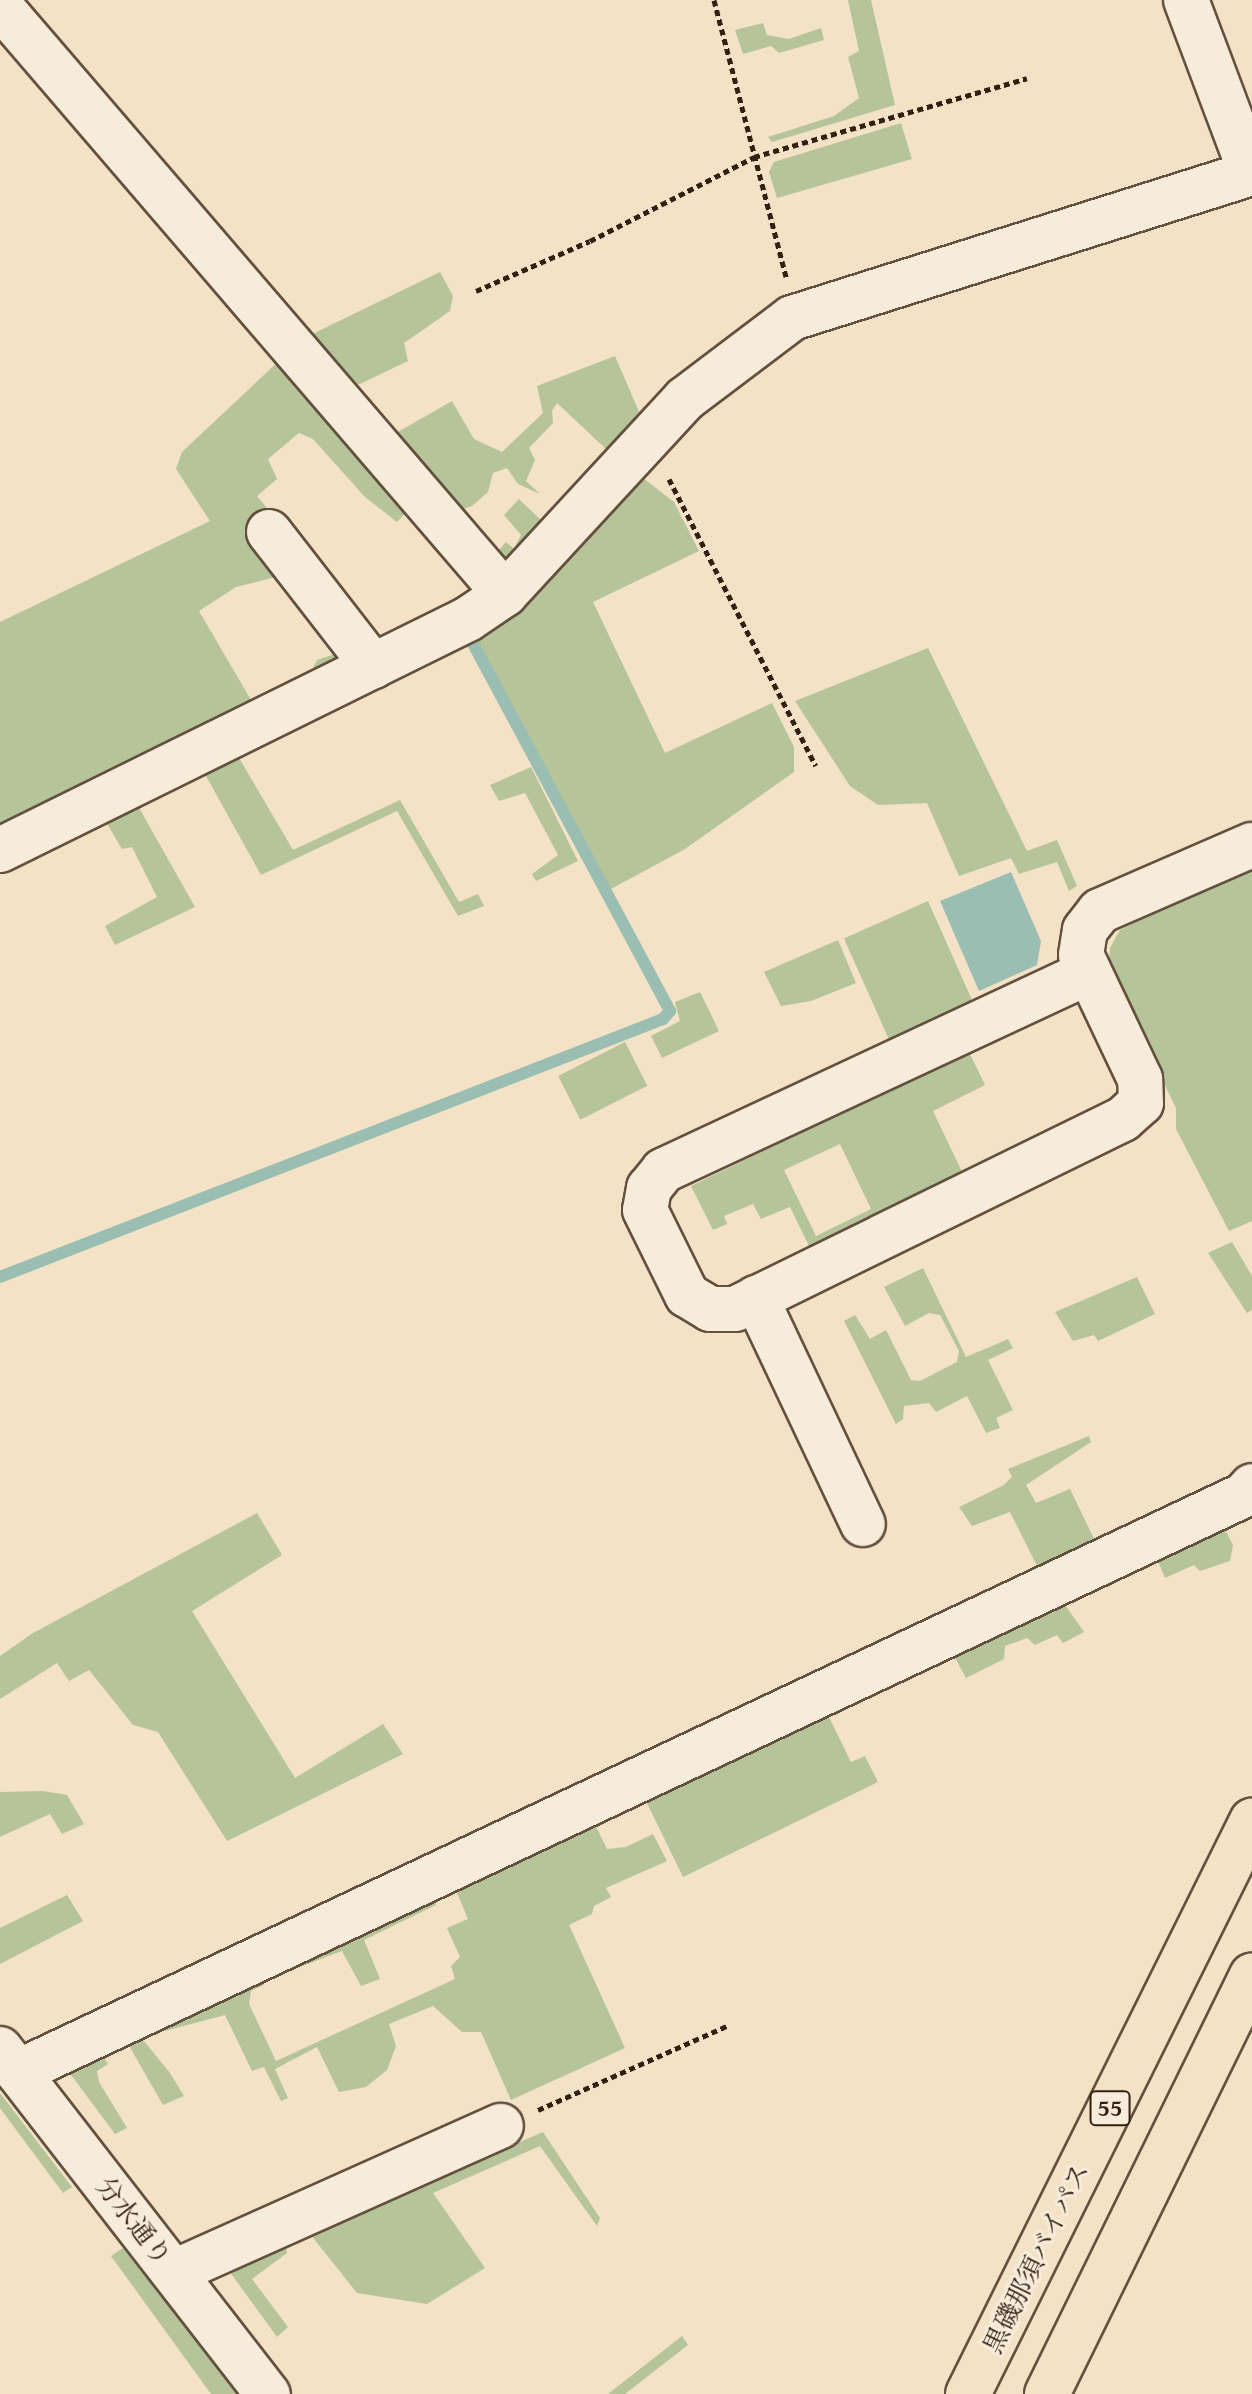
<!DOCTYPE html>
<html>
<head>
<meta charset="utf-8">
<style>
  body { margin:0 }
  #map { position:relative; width:1252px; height:2394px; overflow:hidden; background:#f3e2c6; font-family:"Gentium Book Plus","Noto Serif JP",serif }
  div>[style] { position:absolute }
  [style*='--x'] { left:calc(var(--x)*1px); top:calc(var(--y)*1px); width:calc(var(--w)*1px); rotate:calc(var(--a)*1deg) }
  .green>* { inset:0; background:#b5c499; transform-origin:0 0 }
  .water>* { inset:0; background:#9bbeb3 }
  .stream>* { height:12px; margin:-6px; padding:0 6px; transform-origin:6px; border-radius:6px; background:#9bbeb3 }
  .path>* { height:5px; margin-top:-2.5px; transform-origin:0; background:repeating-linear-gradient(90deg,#342011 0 6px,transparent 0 10px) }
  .roads { filter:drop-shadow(2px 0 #64503e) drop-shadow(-2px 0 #64503e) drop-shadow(0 2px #64503e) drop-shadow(0 -2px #64503e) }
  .minor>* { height:44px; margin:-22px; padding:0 22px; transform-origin:22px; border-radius:22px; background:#f7ecda }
  .major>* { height:44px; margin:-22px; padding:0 22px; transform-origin:22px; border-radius:22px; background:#f3e2c6 }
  span { translate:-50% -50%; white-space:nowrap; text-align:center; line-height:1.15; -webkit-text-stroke:6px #f7ecda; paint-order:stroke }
  .shield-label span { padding:2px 6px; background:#f7ecda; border:2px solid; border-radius:6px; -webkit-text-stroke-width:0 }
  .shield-label { font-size:24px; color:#342011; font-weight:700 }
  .street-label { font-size:26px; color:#342011 }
</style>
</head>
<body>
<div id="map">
  <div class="green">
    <i style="clip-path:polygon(848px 0,871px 0,895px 105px,772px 142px,768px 137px,834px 116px,859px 98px,848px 57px,859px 51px)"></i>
    <i style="clip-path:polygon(763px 23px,767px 35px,789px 39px,821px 28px,824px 40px,779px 53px,771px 46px,743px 54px,735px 30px)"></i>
    <i style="clip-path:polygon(901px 123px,912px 159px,777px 198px,769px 172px,774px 162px)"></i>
    <i style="clip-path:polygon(440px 272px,453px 296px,450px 311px,404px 343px,408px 361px,360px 384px,342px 384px,302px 339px)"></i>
    <i style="clip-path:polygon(615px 356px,646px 428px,515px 572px,496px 554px,506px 542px,514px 549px,521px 535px,504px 515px,519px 499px,544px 523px,607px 450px,557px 403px,552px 411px,553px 423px,529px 448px,535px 460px,526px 481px,540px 494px,518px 484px,507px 468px,493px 473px,488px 492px,472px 506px,455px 512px,364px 414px,365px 399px,370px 398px,385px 428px,398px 432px,452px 401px,474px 439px,502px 452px,543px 413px,537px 386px)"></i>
    <i style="clip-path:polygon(283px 357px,413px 505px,397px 522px,365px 497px,313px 439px,299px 433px,268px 459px,277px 479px,257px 496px,271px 513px,276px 577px,236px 587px,199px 611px,251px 700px,311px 672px,317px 660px,335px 654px,345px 666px,0 843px,0 622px,210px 521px,176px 469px,182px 452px)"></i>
    <i style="clip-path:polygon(643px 478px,674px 502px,699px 551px,593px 602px,665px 753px,772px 703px,794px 747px,794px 772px,685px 849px,609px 890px,474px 638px,623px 485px)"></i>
    <i style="clip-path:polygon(928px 648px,1027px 851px,1057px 840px,1077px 886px,1069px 891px,1057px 862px,1019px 874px,1011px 858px,959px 876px,927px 803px,878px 805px,850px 786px,795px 701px)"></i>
    <i style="clip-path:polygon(235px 751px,293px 850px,400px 800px,459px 902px,478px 894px,484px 906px,458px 916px,397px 811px,261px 875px,201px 767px)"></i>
    <i style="clip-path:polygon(531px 767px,578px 861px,536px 881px,532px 874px,558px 855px,525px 793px,499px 801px,490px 785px)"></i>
    <i style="clip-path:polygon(138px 806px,195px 907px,115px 945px,105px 926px,157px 897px,132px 847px,122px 849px,106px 822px)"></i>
    <i style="clip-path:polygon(1252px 865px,1252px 1221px,1229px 1231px,1176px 1129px,1176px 1108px,1108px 968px,1110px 948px,1120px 930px)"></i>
    <i style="left:928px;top:901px;width:114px;height:92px;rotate:66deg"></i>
    <i style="clip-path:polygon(838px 940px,856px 983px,811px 1001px,781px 1006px,764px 972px)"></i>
    <i style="clip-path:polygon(700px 992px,719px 1031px,662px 1058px,651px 1036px,680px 1021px,675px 1002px)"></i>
    <i style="left:625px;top:1042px;width:49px;height:75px;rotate:63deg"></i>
    <i style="clip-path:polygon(evenodd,969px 1052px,985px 1085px,933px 1111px,965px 1178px,811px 1250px,790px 1207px,761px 1219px,753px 1204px,724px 1216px,727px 1224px,713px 1230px,691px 1186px,969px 1052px,840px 1144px,871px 1209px,816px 1236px,784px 1170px,840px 1144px)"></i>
    <i style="clip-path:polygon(1232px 1242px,1252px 1276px,1252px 1310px,1247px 1313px,1208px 1253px)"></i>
    <i style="clip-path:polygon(923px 1268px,966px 1357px,1008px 1339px,1013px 1348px,988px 1360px,1013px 1410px,996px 1418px,1000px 1428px,986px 1433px,967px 1396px,936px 1412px,929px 1403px,904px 1406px,903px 1419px,896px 1424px,844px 1321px,855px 1315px,870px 1339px,886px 1330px,911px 1380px,920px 1381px,957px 1362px,959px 1351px,940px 1315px,929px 1313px,905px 1326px,884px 1287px)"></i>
    <i style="clip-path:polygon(1137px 1277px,1155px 1314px,1098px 1341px,1094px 1335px,1073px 1341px,1055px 1312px)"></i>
    <i style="clip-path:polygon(1089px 1436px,1091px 1442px,1026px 1485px,1036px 1503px,1070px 1489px,1097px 1545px,1039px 1570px,1010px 1512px,972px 1526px,959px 1507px,1004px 1485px,1012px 1477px,1008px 1469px)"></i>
    <i style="clip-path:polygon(257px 1513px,282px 1555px,192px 1611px,295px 1778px,383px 1724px,403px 1754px,227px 1841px,158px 1732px,133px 1725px,89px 1670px,69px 1681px,57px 1663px,0 1699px,0 1656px,33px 1633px)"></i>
    <i style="clip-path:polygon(1223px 1526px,1233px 1545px,1230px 1561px,1200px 1571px,1194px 1565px,1165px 1578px,1157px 1558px)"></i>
    <i style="clip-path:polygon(1063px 1602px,1084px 1632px,1063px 1643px,1057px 1635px,1035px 1645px,1027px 1638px,1005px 1646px,1004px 1659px,966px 1678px,953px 1654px)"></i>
    <i style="clip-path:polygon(823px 1705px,851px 1762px,865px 1756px,878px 1782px,683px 1877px,642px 1793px)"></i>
    <i style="clip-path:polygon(43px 1791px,67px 1795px,84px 1824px,62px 1834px,50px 1814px,0 1837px,0 1792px)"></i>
    <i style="clip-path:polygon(592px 1818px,607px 1849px,626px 1847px,653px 1834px,667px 1861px,606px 1888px,611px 1897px,594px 1906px,592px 1914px,569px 1925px,625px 2048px,511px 2100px,481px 2032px,462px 2032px,433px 2006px,389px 2024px,396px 2046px,387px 2070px,366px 2087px,339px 2092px,317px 2047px,275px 2069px,288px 2098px,281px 2101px,264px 2067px,252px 2071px,225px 2015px,165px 2031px,157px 2025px,259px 1976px,264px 1985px,251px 1991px,249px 2004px,276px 2061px,455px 1979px,451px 1966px,460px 1957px,447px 1928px,468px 1919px,454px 1886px)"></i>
    <i style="clip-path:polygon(67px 1895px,83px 1921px,0 1964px,0 1928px)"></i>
    <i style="clip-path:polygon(433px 1896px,436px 1905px,364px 1940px,380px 1979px,361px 1986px,342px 1951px,279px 1975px,275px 1968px)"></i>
    <i style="clip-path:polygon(139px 2035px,170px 2073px,184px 2096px,163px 2105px,127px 2042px)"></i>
    <i style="clip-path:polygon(100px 2050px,108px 2064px,97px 2071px,99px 2082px,127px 2128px,115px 2134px,69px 2072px)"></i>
    <i style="clip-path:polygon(0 2093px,72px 2187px,63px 2193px,0 2108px)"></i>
    <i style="clip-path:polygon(543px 2132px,600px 2218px,597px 2226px,540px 2146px,433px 2193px,485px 2268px,427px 2304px,357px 2293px,310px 2234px)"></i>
    <i style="clip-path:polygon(123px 2248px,238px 2394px,211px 2394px,111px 2256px)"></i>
    <i style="clip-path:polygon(286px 2248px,287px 2253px,252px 2279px,288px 2327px,277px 2337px,230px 2272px)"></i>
    <i style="clip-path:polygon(682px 2336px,688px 2345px,625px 2394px,608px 2394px)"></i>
  </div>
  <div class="water">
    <i style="clip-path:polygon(1011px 872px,1041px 941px,1037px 965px,979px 991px,940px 901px)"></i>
  </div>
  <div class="stream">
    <i style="--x:0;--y:1277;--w:711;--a:-21.26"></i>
    <i style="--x:663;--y:1019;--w:11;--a:-49"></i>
    <i style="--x:670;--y:1011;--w:428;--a:-118.2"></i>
  </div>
  <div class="path">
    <i style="--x:714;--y:0;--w:286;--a:75.4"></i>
    <i style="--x:476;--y:291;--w:124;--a:-23.7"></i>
    <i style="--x:590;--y:241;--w:184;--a:-27.1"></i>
    <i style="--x:754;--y:157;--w:284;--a:-16.1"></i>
    <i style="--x:669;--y:479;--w:322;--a:62.9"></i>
    <i style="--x:538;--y:2110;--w:209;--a:-24"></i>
  </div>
  <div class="roads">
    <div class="minor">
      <i style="--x:1186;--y:0;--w:185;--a:69.4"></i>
      <i style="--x:0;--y:6;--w:775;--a:49.34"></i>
      <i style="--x:269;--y:532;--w:170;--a:52.2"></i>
      <i style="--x:0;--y:850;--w:522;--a:-26.27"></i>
      <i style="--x:468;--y:619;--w:45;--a:-34"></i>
      <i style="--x:505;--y:594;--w:265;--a:-47.3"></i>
      <i style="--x:685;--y:399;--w:134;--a:-37.1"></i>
      <i style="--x:792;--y:318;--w:482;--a:-17.5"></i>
      <i style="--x:1089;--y:972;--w:470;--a:155"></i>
      <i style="--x:663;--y:1171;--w:22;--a:129"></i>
      <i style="--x:649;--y:1188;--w:22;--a:100"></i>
      <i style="--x:645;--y:1210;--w:95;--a:63.7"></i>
      <i style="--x:687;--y:1295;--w:27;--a:31"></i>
      <i style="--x:710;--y:1309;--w:25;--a:0"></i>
      <i style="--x:735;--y:1309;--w:432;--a:-26.1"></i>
      <i style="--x:1123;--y:1119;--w:24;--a:-42"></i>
      <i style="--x:1141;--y:1103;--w:24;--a:-92"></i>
      <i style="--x:1140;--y:1079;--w:137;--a:-115.4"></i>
      <i style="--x:1081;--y:955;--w:25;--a:-81"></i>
      <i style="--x:1085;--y:930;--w:24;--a:-52"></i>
      <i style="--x:1100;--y:911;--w:166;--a:-23.5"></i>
      <i style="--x:756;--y:1298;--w:250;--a:64.7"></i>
      <i style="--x:0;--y:2049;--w:437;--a:52.2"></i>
      <i style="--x:18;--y:2072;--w:1355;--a:-25.2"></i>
      <i style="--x:1244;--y:1495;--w:12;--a:-48"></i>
      <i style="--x:174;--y:2272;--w:358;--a:-24.1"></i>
    </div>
    <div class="major">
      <i style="--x:968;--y:2394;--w:640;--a:-63.64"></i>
      <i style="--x:1047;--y:2394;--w:466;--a:-63.9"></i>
    </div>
  </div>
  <div class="shield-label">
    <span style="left:1110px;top:2108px">55</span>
  </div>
  <div class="street-label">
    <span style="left:134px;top:2221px;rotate:52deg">分水通り</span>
    <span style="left:1036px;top:2258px;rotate:-64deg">黒磯那須バイパス</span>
  </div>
</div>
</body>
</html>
